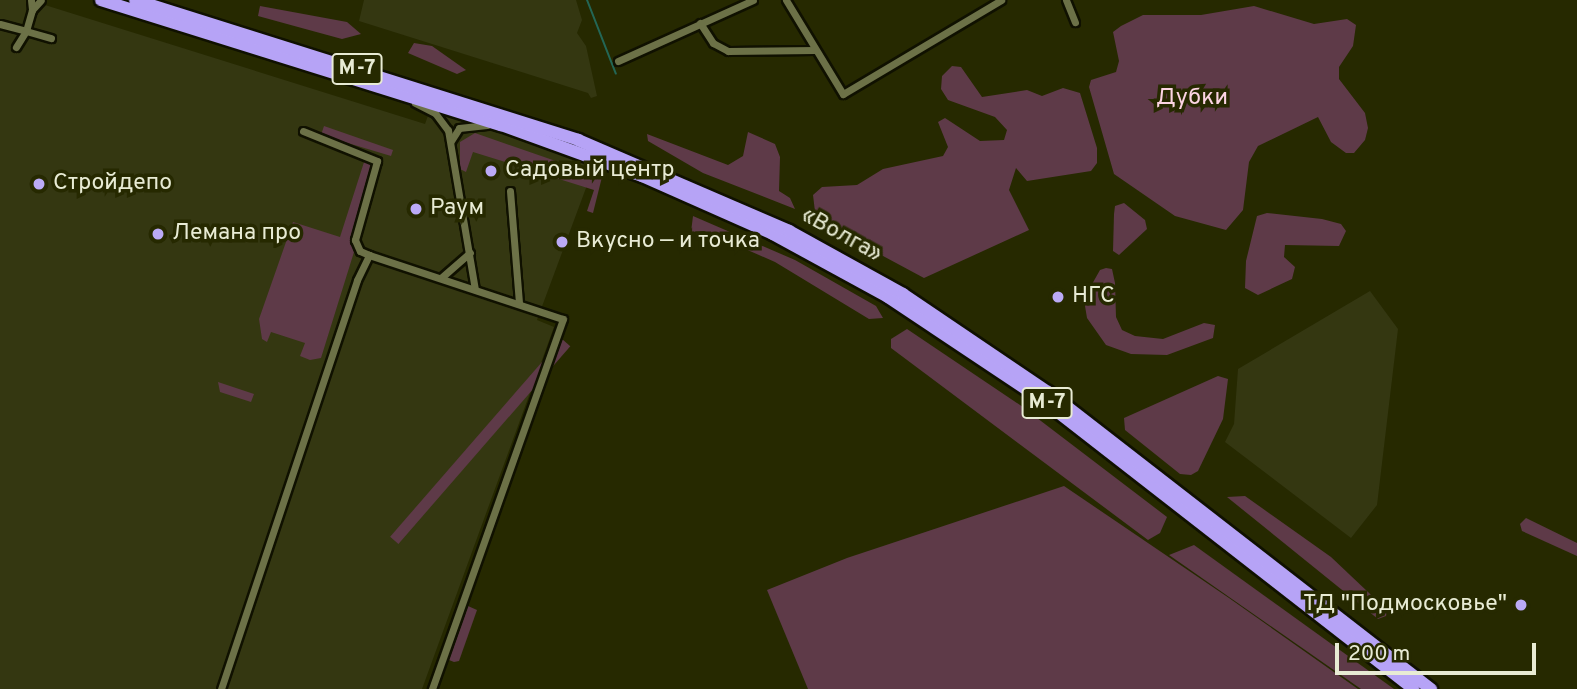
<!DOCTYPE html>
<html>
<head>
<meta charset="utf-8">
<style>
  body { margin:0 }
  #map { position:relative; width:1577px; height:689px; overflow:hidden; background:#262900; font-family:Overpass,sans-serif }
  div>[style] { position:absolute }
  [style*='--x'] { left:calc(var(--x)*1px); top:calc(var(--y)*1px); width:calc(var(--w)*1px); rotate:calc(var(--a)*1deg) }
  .built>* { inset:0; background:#343711 }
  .green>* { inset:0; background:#5e3a48; transform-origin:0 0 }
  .stream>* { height:2px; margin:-1px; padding:0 1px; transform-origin:1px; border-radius:1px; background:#236655 }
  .roads { filter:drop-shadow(2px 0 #101100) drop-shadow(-2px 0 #101100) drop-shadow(0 2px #101100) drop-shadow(0 -2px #101100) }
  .street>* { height:7px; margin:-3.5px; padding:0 3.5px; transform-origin:3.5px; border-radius:3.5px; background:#6c7147 }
  .highway>* { height:12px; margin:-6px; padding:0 6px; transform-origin:6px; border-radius:6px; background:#b6a3f6 }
  .dots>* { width:19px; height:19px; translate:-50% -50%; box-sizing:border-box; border:4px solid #262900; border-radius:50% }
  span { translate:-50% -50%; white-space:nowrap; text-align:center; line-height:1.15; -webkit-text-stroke:7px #262900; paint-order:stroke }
  .shield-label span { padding:2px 5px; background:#262900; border:2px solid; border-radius:5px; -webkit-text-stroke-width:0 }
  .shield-label { font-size:21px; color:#e8ebd4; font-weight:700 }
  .park-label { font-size:23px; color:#fcd4e3 }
  .poi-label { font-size:23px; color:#e8ebd4 }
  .left { translate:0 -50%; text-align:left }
  .right { translate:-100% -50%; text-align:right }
  .street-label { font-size:23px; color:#e8ebd4 }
  .scale { position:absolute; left:1335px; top:643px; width:201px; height:32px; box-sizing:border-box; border:4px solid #e8ebd4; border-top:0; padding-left:9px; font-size:21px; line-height:24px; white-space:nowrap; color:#e8ebd4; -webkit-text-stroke:5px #262900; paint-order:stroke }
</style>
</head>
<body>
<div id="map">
  <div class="built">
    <i style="clip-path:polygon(0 0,29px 0,425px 124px,431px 107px,596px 161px,537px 320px,554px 327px,422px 689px,0 689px)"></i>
    <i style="clip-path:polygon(364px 0,576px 0,582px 20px,577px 33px,586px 46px,597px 96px,591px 98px,588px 93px,359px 21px)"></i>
    <i style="clip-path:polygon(1370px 291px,1398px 329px,1377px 505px,1351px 538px,1225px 442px,1234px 424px,1238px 369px)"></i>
  </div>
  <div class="green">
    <i style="clip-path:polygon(260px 6px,347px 22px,361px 34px,342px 39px,298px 27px,258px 16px)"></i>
    <i style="clip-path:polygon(1254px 6px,1314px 24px,1347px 19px,1356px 25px,1353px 46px,1339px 67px,1339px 79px,1365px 113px,1368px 128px,1365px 140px,1354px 153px,1346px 153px,1331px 142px,1318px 117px,1258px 146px,1249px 162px,1243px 210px,1226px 230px,1175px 216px,1114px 174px,1089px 87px,1091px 80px,1116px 72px,1119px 61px,1113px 32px,1121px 26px,1143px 15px,1201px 15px)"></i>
    <i style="clip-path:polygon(414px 43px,432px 46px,466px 70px,457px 74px,408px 53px)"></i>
    <i style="clip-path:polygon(952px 66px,961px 67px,982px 97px,1027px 90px,1042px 96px,1063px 88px,1080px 93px,1097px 148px,1097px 163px,1091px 171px,1027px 181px,1016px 168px,1009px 190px,1029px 230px,924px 278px,816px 220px,813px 195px,822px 187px,857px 185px,883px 169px,943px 156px,948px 147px,938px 122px,945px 118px,980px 141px,1004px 140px,1007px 130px,995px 117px,948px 100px,941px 89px,942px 76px)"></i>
    <i style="clip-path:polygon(324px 126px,393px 150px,391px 156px,321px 135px)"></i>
    <i style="clip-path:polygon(748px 132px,775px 144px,780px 157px,779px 191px,790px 198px,795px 209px,703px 173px,648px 141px,647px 134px,728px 165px,743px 156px)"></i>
    <i style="clip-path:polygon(475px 133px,602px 177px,593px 213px,587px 211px,594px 190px,473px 152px,466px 172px,460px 169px,460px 142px)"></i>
    <i style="clip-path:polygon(365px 159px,373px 161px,374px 167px,351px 243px,354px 252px,321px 358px,310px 360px,300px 356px,305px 343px,271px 332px,267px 342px,262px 339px,259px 319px,293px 222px,340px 237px)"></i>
    <i style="clip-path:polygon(1124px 203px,1145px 220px,1147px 229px,1119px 255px,1113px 251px,1114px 214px,1115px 206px)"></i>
    <i style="clip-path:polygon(1267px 213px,1322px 219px,1341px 224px,1346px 231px,1339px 246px,1285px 245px,1284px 257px,1295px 267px,1292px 279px,1258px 295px,1245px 288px,1246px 261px,1257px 216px)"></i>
    <i style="clip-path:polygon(693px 216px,795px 260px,876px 306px,883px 318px,869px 319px,775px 262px,704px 231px,691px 232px)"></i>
    <i style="clip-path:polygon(1106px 268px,1112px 269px,1115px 283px,1116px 317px,1122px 330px,1135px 336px,1163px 339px,1204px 323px,1215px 325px,1213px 338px,1167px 355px,1131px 354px,1106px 345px,1087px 318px,1085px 306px,1087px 293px,1100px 270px)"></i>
    <i style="clip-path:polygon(907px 329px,1020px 405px,1167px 517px,1160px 533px,1148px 540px,891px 348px,891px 339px)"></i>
    <i style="left:562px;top:339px;width:11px;height:262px;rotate:41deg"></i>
    <i style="clip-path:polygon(1218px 376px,1228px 379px,1223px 419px,1198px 471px,1191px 475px,1180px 474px,1125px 430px,1124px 418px)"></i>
    <i style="clip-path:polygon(218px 382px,254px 394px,251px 402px,220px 392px)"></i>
    <i style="clip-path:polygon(1064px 486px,1229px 598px,1358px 689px,808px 689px,767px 590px,847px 558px)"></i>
    <i style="clip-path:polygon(1245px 496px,1331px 557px,1387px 610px,1386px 616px,1378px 619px,1227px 497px)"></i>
    <i style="clip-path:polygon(1526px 518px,1577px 543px,1577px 556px,1522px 531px,1520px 524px)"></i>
    <i style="clip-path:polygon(1194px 545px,1394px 689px,1361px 689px,1169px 555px)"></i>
    <i style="clip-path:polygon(468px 606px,477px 610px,459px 661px,454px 662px,449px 660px)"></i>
  </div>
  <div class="stream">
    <i style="--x:587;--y:0;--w:79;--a:68.6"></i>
  </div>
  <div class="roads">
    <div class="street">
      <i style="--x:31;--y:0;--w:10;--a:84"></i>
      <i style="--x:32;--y:10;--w:13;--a:-48"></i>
      <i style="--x:786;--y:0;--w:110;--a:58.8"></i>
      <i style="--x:843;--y:94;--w:184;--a:-30.7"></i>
      <i style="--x:1066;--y:0;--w:24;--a:68"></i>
      <i style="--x:32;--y:10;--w:22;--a:106"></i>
      <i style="--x:26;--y:31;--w:26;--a:16"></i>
      <i style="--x:700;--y:23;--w:24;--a:57"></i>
      <i style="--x:713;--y:43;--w:17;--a:28"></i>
      <i style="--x:728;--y:51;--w:87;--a:-0.7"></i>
      <i style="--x:0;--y:24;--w:27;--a:15"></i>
      <i style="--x:26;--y:31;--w:19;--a:122"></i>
      <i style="--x:618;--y:61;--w:148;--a:-24.3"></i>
      <i style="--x:415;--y:103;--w:22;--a:27"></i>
      <i style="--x:435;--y:113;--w:21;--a:53"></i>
      <i style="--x:448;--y:130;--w:161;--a:80.4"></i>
      <i style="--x:303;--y:131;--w:80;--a:22.1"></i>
      <i style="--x:377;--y:161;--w:82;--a:105.6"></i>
      <i style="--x:355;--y:240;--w:12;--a:66"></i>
      <i style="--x:360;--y:251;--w:10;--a:24"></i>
      <i style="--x:451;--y:141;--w:15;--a:-58"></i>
      <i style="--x:459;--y:128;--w:28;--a:-6"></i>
      <i style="--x:510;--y:191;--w:113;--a:85.4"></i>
      <i style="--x:442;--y:277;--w:37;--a:-41"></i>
      <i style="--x:221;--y:689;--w:431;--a:-71.6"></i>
      <i style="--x:357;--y:280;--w:28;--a:-64"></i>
      <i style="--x:369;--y:255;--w:204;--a:18.3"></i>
      <i style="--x:563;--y:319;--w:393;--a:109.5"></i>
    </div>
    <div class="highway">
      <i style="--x:101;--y:0;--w:419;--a:17.4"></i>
      <i style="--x:501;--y:125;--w:150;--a:19.9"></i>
      <i style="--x:642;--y:176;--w:143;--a:23.9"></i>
      <i style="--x:773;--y:234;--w:131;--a:28.7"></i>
      <i style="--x:888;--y:297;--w:184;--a:33.7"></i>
      <i style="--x:1041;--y:399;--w:472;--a:37.9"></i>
      <i style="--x:135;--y:0;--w:465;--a:17.5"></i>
      <i style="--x:578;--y:140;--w:230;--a:23.3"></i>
      <i style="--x:789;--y:231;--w:130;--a:28.9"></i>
      <i style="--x:903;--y:294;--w:175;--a:34.1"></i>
      <i style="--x:1048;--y:392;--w:485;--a:37.8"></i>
    </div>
  </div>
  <div class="dots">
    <i style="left:491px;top:171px;background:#bbaaf6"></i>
    <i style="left:39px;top:184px;background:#bbaaf6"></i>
    <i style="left:416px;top:209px;background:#bbaaf6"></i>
    <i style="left:158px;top:234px;background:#bbaaf6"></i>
    <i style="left:562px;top:242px;background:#bbaaf6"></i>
    <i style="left:1058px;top:297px;background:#bbaaf6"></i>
    <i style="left:1521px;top:605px;background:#bbaaf6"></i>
  </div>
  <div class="shield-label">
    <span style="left:357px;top:69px">М-7</span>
    <span style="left:1047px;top:403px">М-7</span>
  </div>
  <div class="park-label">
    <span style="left:1192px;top:99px">Дубки</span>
  </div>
  <div class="poi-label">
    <span class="left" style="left:505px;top:171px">Садовый центр</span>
    <span class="left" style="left:53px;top:184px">Стройдепо</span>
    <span class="left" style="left:430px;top:209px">Раум</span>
    <span class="left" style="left:172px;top:234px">Лемана про</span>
    <span class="left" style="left:576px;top:242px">Вкусно — и точка</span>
    <span class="left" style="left:1072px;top:297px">НГС</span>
    <span class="right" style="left:1507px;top:605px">ТД "Подмосковье"</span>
  </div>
  <div class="street-label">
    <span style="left:841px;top:236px;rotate:29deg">«Волга»</span>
  </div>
  <div class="scale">200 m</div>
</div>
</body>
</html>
